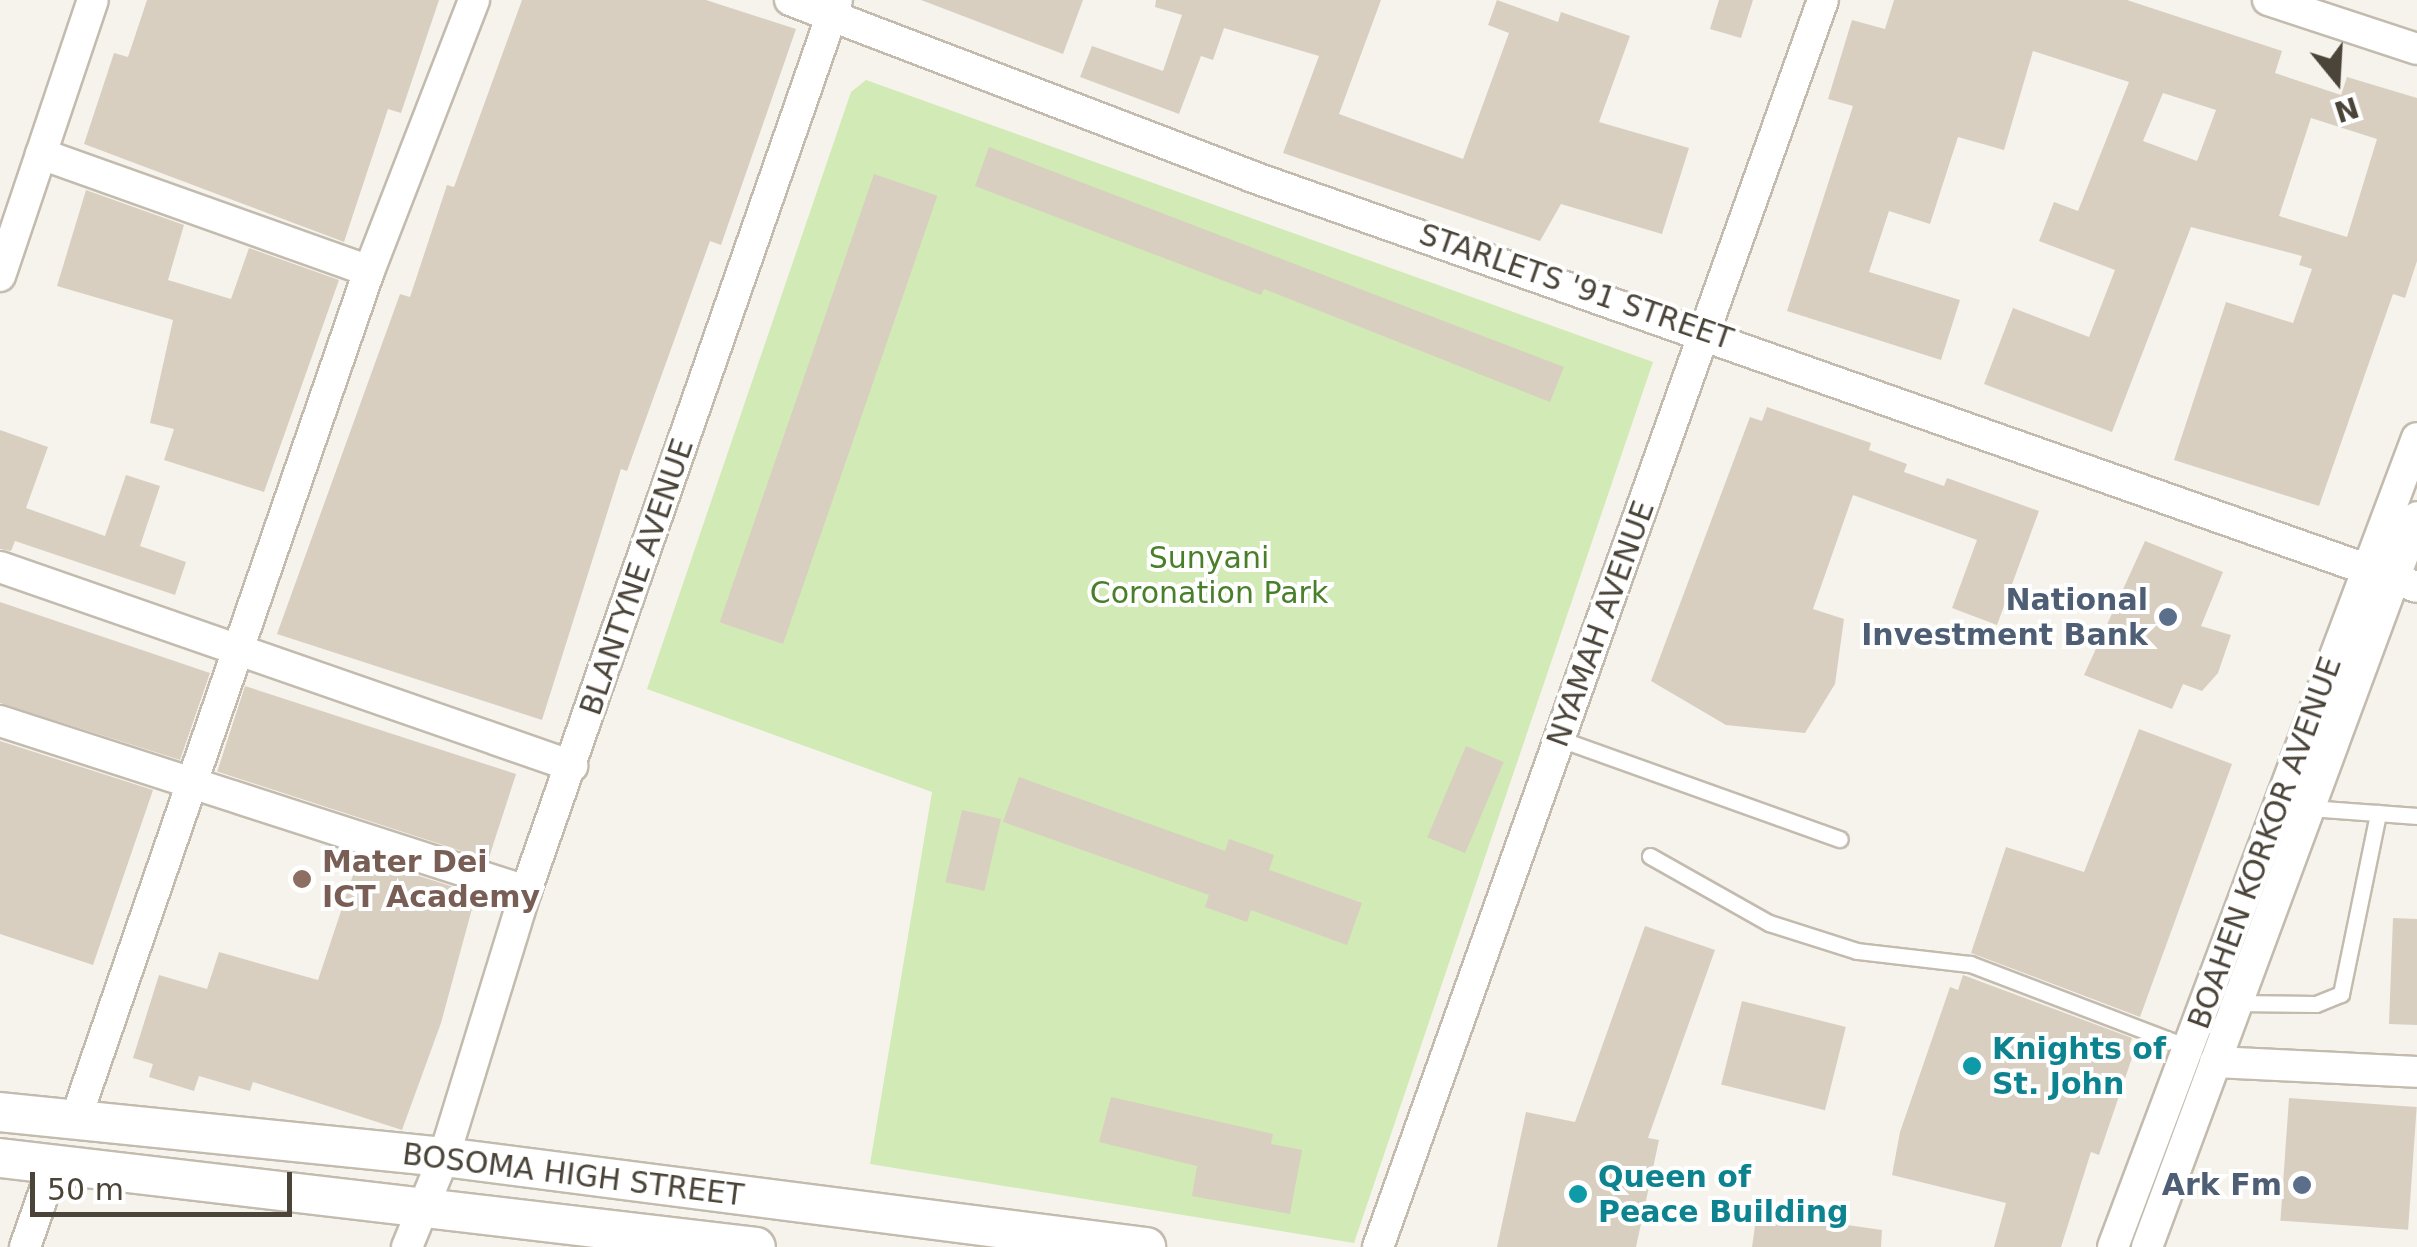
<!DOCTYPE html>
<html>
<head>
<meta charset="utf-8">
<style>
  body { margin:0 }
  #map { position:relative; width:2417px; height:1247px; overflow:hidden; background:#f6f3ec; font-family:"DejaVu Sans",sans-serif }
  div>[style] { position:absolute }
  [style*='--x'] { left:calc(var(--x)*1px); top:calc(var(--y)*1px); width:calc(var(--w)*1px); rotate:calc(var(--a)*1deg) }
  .green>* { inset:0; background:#d2eab5 }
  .building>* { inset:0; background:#d8cfc1; transform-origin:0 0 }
  .roads { filter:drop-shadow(2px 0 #c2bbae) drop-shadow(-2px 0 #c2bbae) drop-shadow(0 2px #c2bbae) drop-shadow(0 -2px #c2bbae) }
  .service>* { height:15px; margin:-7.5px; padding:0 7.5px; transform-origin:7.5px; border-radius:7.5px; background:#fff }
  .minor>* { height:30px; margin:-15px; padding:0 15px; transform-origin:15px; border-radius:15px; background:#fff }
  .tertiary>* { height:38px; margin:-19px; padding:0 19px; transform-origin:19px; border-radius:19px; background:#fff }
  .dots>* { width:28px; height:28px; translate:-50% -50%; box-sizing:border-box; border:5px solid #fff; border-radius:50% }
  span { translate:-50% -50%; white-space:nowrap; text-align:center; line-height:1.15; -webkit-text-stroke:8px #fff; paint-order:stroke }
  .street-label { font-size:30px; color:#4b4439 }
  .park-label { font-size:30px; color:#4a7f2a }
  .service-label { font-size:30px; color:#4e5e75; font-weight:700 }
  .right { translate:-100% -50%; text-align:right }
  .education-label { font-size:30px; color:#785e54; font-weight:700 }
  .left { translate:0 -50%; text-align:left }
  .culture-label { font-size:30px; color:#0d838f; font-weight:700 }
  .north { position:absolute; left:2287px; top:30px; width:100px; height:100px; -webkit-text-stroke:8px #fff; paint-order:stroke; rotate:162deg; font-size:28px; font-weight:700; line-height:40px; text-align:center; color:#4b4439 }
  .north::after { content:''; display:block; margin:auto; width:35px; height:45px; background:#4b4439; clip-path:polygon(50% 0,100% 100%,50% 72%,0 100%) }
  .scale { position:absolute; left:30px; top:1172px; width:262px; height:45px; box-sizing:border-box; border:5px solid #4b4439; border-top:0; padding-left:12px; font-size:30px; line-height:35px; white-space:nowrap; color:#4b4439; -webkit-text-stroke:8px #fff; paint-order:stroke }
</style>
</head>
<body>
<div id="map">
  <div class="green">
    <i style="clip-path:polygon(866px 80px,1653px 362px,1354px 1243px,870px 1164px,932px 792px,647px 689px,851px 92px)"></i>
  </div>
  <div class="building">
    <i style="clip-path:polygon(147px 0,439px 0,401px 113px,388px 109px,344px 242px,84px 144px,114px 53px,128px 57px)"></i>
    <i style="clip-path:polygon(522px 0,706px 0,796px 29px,721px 245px,710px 241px,627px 471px,621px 469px,542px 720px,277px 634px,400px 294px,410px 297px,447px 185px,454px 187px)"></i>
    <i style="clip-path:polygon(921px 0,1083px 0,1063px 54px)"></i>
    <i style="clip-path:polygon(1156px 0,1381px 0,1339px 114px,1463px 159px,1509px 33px,1488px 25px,1497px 0,1558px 22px,1561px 12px,1630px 36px,1599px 122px,1689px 148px,1662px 234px,1561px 204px,1540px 241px,1283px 153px,1319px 56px,1224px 28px,1213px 60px,1201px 56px,1179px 114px,1080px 77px,1092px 46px,1163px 71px,1182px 15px,1155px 7px)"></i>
    <i style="clip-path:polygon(1719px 0,1753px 0,1741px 38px,1710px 29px)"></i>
    <i style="clip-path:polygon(evenodd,1894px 0,2127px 0,2282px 51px,2275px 73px,2341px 95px,2347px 77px,2417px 98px,2417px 261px,2405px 298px,2393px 294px,2319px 506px,2174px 460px,2226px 302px,2293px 323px,2312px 269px,2299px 265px,2302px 256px,2191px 227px,2112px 432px,1984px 384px,2013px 308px,2089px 337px,2115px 270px,2039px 241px,2054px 202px,2078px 211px,2129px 82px,2033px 51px,2004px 150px,1958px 137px,1930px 224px,1889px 211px,1869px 272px,1960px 300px,1941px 360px,1787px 311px,1853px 106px,1828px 99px,1852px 20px,1885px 29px,1894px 0,2163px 93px,2216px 110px,2197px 161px,2143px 141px,2163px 93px,1894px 0,2311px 118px,2377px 139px,2347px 237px,2279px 216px,2311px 118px)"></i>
    <i style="clip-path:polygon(989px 147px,1564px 367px,1550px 402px,1264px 289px,1261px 295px,975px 186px)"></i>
    <i style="left:874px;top:174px;width:67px;height:474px;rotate:19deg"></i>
    <i style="clip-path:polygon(86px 190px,184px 225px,168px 280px,231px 299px,249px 248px,339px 280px,264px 492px,164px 460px,174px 429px,150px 423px,173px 320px,57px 286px)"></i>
    <i style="clip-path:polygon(1767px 407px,1871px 443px,1869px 450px,1907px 464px,1904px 472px,1944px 486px,1947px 478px,2039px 511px,1997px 625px,1952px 608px,1977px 540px,1853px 495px,1813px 609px,1844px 619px,1835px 684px,1805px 733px,1726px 725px,1651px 681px,1750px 417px,1762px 421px)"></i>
    <i style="clip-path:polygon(0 430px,48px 447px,26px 508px,105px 536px,126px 475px,160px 486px,140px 546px,186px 562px,175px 595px,15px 541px,11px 551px,0 549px)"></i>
    <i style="clip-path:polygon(2145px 541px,2223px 572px,2201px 626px,2231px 635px,2218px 673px,2202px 691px,2183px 684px,2172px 709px,2084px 675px)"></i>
    <i style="clip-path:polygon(0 602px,210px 673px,180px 760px,0 703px)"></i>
    <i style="left:245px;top:686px;width:285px;height:90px;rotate:18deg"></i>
    <i style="clip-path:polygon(2139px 729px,2232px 764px,2140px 1017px,1971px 953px,2006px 847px,2084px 872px)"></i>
    <i style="clip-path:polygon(0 741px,153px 790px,93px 965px,0 934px)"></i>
    <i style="left:1466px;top:746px;width:41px;height:99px;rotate:23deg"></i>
    <i style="clip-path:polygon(1019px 777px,1225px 851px,1229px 839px,1274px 855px,1269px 870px,1362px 903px,1347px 945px,1251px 910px,1247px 922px,1205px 907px,1209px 895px,1003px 822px)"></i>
    <i style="left:962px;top:810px;width:40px;height:74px;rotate:13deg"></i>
    <i style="clip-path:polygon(359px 857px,476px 894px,441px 1023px,402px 1130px,253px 1082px,250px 1091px,199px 1076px,194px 1091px,149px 1077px,153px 1064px,133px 1058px,159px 975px,207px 989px,219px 952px,318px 980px)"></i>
    <i style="clip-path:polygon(2393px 918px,2417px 919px,2417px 1025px,2389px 1024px)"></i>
    <i style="clip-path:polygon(1645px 926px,1715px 950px,1648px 1138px,1659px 1140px,1636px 1247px,1497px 1247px,1526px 1112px,1575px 1122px)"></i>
    <i style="clip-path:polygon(1963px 975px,2132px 1038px,2129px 1047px,2135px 1049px,2099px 1155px,2091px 1152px,2061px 1247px,1994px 1247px,2006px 1203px,1892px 1175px,1900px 1132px,1950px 987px,1958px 990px)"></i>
    <i style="left:1742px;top:1001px;width:107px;height:86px;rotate:14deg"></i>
    <i style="clip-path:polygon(1111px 1097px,1273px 1134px,1271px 1144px,1302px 1150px,1290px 1214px,1192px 1196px,1197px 1166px,1099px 1142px)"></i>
    <i style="left:2289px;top:1098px;width:128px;height:123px;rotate:4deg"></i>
    <i style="clip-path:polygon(1757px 1212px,1882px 1230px,1881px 1247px,1752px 1247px)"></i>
  </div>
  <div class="roads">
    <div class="service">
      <i style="--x:1560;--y:739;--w:297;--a:19.7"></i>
      <i style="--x:2310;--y:808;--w:107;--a:4.3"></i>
      <i style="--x:1650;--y:856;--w:137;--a:29.4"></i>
      <i style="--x:1769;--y:923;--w:92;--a:17.7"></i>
      <i style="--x:1857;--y:951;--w:114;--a:6.6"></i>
      <i style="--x:1970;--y:964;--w:235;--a:20.9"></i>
      <i style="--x:2237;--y:1003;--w:79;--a:0.7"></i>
      <i style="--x:2316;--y:1004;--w:27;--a:-22"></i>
      <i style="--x:2341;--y:994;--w:185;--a:-78.4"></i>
    </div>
    <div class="minor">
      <i style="--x:790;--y:0;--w:493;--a:20.9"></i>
      <i style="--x:1250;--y:176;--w:1237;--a:19.4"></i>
      <i style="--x:2268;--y:0;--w:157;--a:18.2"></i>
      <i style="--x:41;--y:154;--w:348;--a:19.6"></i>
      <i style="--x:0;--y:276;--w:291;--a:-71.4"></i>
      <i style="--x:0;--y:567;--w:606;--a:19.18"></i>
      <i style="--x:0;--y:721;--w:553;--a:17.91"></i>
      <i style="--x:2215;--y:1062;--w:202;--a:2.8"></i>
      <i style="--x:75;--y:1121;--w:899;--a:-70.92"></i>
      <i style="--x:369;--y:271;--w:291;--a:-68.8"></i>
      <i style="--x:25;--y:1247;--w:88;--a:-70.7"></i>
      <i style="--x:407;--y:1247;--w:97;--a:-67.7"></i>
      <i style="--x:444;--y:1157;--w:278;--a:-72.9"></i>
      <i style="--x:526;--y:891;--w:944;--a:-70.76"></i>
      <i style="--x:1378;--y:1247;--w:1324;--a:-70.36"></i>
      <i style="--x:2113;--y:1247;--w:864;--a:-69.41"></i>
      <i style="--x:2147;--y:1247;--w:778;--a:-69.7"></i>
    </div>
    <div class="tertiary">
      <i style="--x:0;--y:1112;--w:446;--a:5.8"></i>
      <i style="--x:444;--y:1157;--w:708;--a:7.31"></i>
      <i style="--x:0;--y:1158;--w:761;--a:6.71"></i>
    </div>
  </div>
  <div class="dots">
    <i style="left:2168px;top:617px;background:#5c6f8a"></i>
    <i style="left:302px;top:879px;background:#8d6e63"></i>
    <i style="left:1972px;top:1066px;background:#0f9aa8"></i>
    <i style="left:2302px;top:1185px;background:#5c6f8a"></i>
    <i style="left:1578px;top:1194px;background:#0f9aa8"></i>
  </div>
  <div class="street-label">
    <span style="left:1576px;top:287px;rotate:19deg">STARLETS '91 STREET</span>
    <span style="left:637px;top:577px;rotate:-71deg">BLANTYNE AVENUE</span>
    <span style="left:1601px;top:624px;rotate:-70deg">NYAMAH AVENUE</span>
    <span style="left:2265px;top:843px;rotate:-70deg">BOAHEN KORKOR AVENUE</span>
    <span style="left:573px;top:1175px;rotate:7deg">BOSOMA HIGH STREET</span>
  </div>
  <div class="park-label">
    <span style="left:1209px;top:575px">Sunyani<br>Coronation Park</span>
  </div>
  <div class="service-label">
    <span class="right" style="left:2148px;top:617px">National<br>Investment Bank</span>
    <span class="right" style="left:2282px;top:1185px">Ark Fm</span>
  </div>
  <div class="education-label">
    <span class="left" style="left:322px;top:879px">Mater Dei<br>ICT Academy</span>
  </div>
  <div class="culture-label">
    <span class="left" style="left:1992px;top:1066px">Knights of<br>St. John</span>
    <span class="left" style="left:1598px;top:1194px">Queen of<br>Peace Building</span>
  </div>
  <div class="north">N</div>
  <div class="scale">50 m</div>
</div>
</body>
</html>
